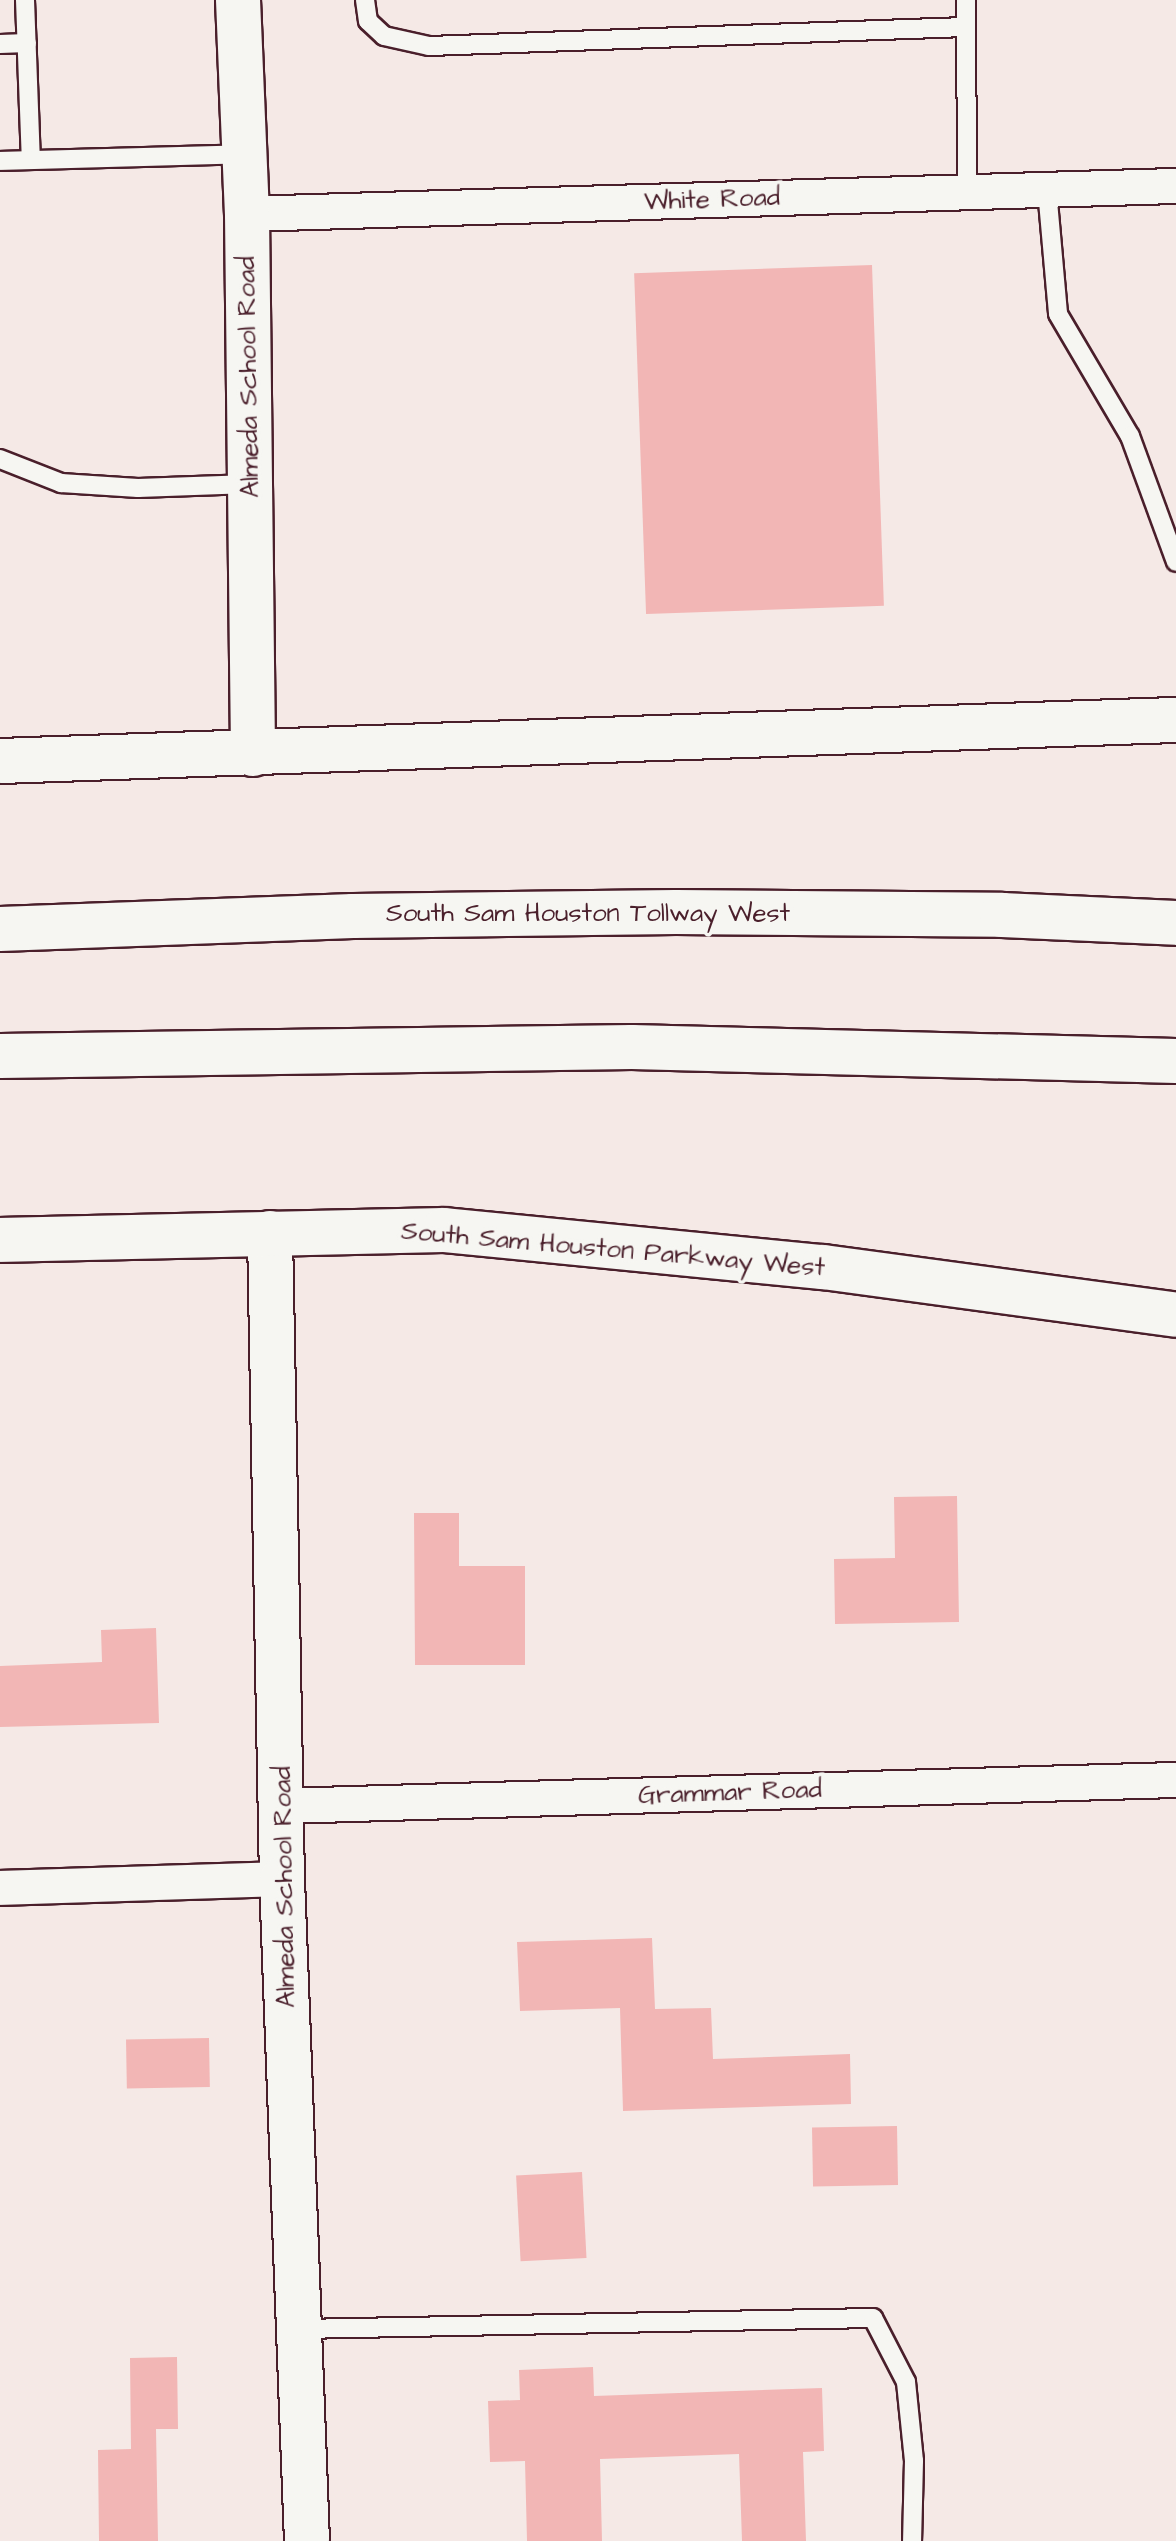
<!DOCTYPE html>
<html>
<head>
<meta charset="utf-8">
<style>
  body { margin:0 }
  #map { position:relative; width:1176px; height:2541px; overflow:hidden; background:#f5e9e6; font-family:"Architects Daughter",sans-serif }
  div>[style] { position:absolute }
  [style*='--x'] { left:calc(var(--x)*1px); top:calc(var(--y)*1px); width:calc(var(--w)*1px); rotate:calc(var(--a)*1deg) }
  .building>* { inset:0; background:#f2b6b5; transform-origin:0 0 }
  .roads { filter:drop-shadow(2px 0 #4a1f2b) drop-shadow(-2px 0 #4a1f2b) drop-shadow(0 2px #4a1f2b) drop-shadow(0 -2px #4a1f2b) }
  .lane>* { height:18px; margin:-9px; padding:0 9px; transform-origin:9px; border-radius:9px; background:#f6f6f2 }
  .street>* { height:34px; margin:-17px; padding:0 17px; transform-origin:17px; border-radius:17px; background:#f6f6f2 }
  .secondary>* { height:44px; margin:-22px; padding:0 22px; transform-origin:22px; border-radius:22px; background:#f6f6f2 }
  .highway>* { height:44px; margin:-22px; padding:0 22px; transform-origin:22px; border-radius:22px; background:#f6f6f2 }
  span { translate:-50% -50%; white-space:nowrap; text-align:center; line-height:1.15; -webkit-text-stroke:7px #f6f6f2; paint-order:stroke }
  .street-label { font-size:26px; color:#4a1f2b }
</style>
</head>
<body>
<div id="map">
  <div class="building">
    <i style="left:872px;top:265px;width:341px;height:238px;rotate:88deg"></i>
    <i style="clip-path:polygon(957px 1496px,959px 1622px,835px 1624px,834px 1559px,895px 1558px,894px 1497px)"></i>
    <i style="clip-path:polygon(414px 1513px,459px 1513px,459px 1566px,525px 1566px,525px 1665px,415px 1665px)"></i>
    <i style="clip-path:polygon(156px 1628px,159px 1723px,0 1727px,0 1666px,102px 1662px,101px 1630px)"></i>
    <i style="clip-path:polygon(652px 1938px,655px 2009px,711px 2008px,713px 2059px,850px 2054px,851px 2104px,623px 2111px,620px 2008px,520px 2011px,517px 1942px)"></i>
    <i style="left:209px;top:2038px;width:49px;height:83px;rotate:89deg"></i>
    <i style="left:897px;top:2126px;width:59px;height:85px;rotate:89deg"></i>
    <i style="left:582px;top:2172px;width:86px;height:66px;rotate:87deg"></i>
    <i style="clip-path:polygon(177px 2357px,178px 2429px,156px 2429px,158px 2541px,99px 2541px,98px 2450px,131px 2449px,130px 2358px)"></i>
    <i style="clip-path:polygon(593px 2367px,594px 2396px,822px 2388px,824px 2451px,803px 2452px,806px 2541px,742px 2541px,739px 2454px,600px 2459px,602px 2541px,527px 2541px,525px 2461px,490px 2462px,488px 2401px,520px 2400px,519px 2370px)"></i>
  </div>
  <div class="roads">
    <div class="lane">
      <i style="--x:25;--y:0;--w:160;--a:87.9"></i>
      <i style="--x:365;--y:0;--w:21;--a:82"></i>
      <i style="--x:368;--y:21;--w:22;--a:43"></i>
      <i style="--x:384;--y:36;--w:46;--a:12.5"></i>
      <i style="--x:429;--y:46;--w:537;--a:-2.03"></i>
      <i style="--x:966;--y:0;--w:192;--a:89.7"></i>
      <i style="--x:0;--y:44;--w:27;--a:-2"></i>
      <i style="--x:0;--y:161;--w:244;--a:-1.6"></i>
      <i style="--x:1047;--y:190;--w:124;--a:84.9"></i>
      <i style="--x:1058;--y:314;--w:142;--a:59.5"></i>
      <i style="--x:1130;--y:436;--w:134;--a:69.9"></i>
      <i style="--x:0;--y:459;--w:66;--a:21.5"></i>
      <i style="--x:61;--y:483;--w:77;--a:3.7"></i>
      <i style="--x:138;--y:488;--w:112;--a:-2"></i>
      <i style="--x:300;--y:2329;--w:573;--a:-1.1"></i>
      <i style="--x:873;--y:2318;--w:72;--a:62.7"></i>
      <i style="--x:906;--y:2382;--w:79;--a:84.2"></i>
      <i style="--x:914;--y:2461;--w:80;--a:91.4"></i>
    </div>
    <div class="street">
      <i style="--x:247;--y:214;--w:929;--a:-1.73"></i>
      <i style="--x:283;--y:1806;--w:893;--a:-1.67"></i>
      <i style="--x:0;--y:1888;--w:282;--a:-1.8"></i>
    </div>
    <div class="secondary">
      <i style="--x:238;--y:0;--w:214;--a:87.6"></i>
      <i style="--x:247;--y:214;--w:540;--a:89.36"></i>
      <i style="--x:0;--y:761;--w:1177;--a:-2"></i>
      <i style="--x:270;--y:1233;--w:646;--a:88.94"></i>
      <i style="--x:282;--y:1879;--w:662;--a:87.84"></i>
      <i style="--x:0;--y:1240;--w:444;--a:-1.3"></i>
      <i style="--x:444;--y:1230;--w:381;--a:5.6"></i>
      <i style="--x:823;--y:1267;--w:356;--a:7.7"></i>
    </div>
    <div class="highway">
      <i style="--x:0;--y:929;--w:353;--a:-2.1"></i>
      <i style="--x:353;--y:916;--w:323;--a:-0.7"></i>
      <i style="--x:676;--y:912;--w:326;--a:0.5"></i>
      <i style="--x:1002;--y:915;--w:174;--a:2.6"></i>
      <i style="--x:0;--y:1056;--w:632;--a:-0.82"></i>
      <i style="--x:632;--y:1047;--w:544;--a:1.47"></i>
    </div>
  </div>
  <div class="street-label">
    <span style="left:712px;top:200px;rotate:-2deg">White Road</span>
    <span style="left:249px;top:377px;rotate:-91deg">Almeda School Road</span>
    <span style="left:588px;top:914px">South Sam Houston Tollway West</span>
    <span style="left:613px;top:1250px;rotate:5deg">South Sam Houston Parkway West</span>
    <span style="left:730px;top:1793px;rotate:-2deg">Grammar Road</span>
    <span style="left:285px;top:1887px;rotate:-91deg">Almeda School Road</span>
  </div>
</div>
</body>
</html>
